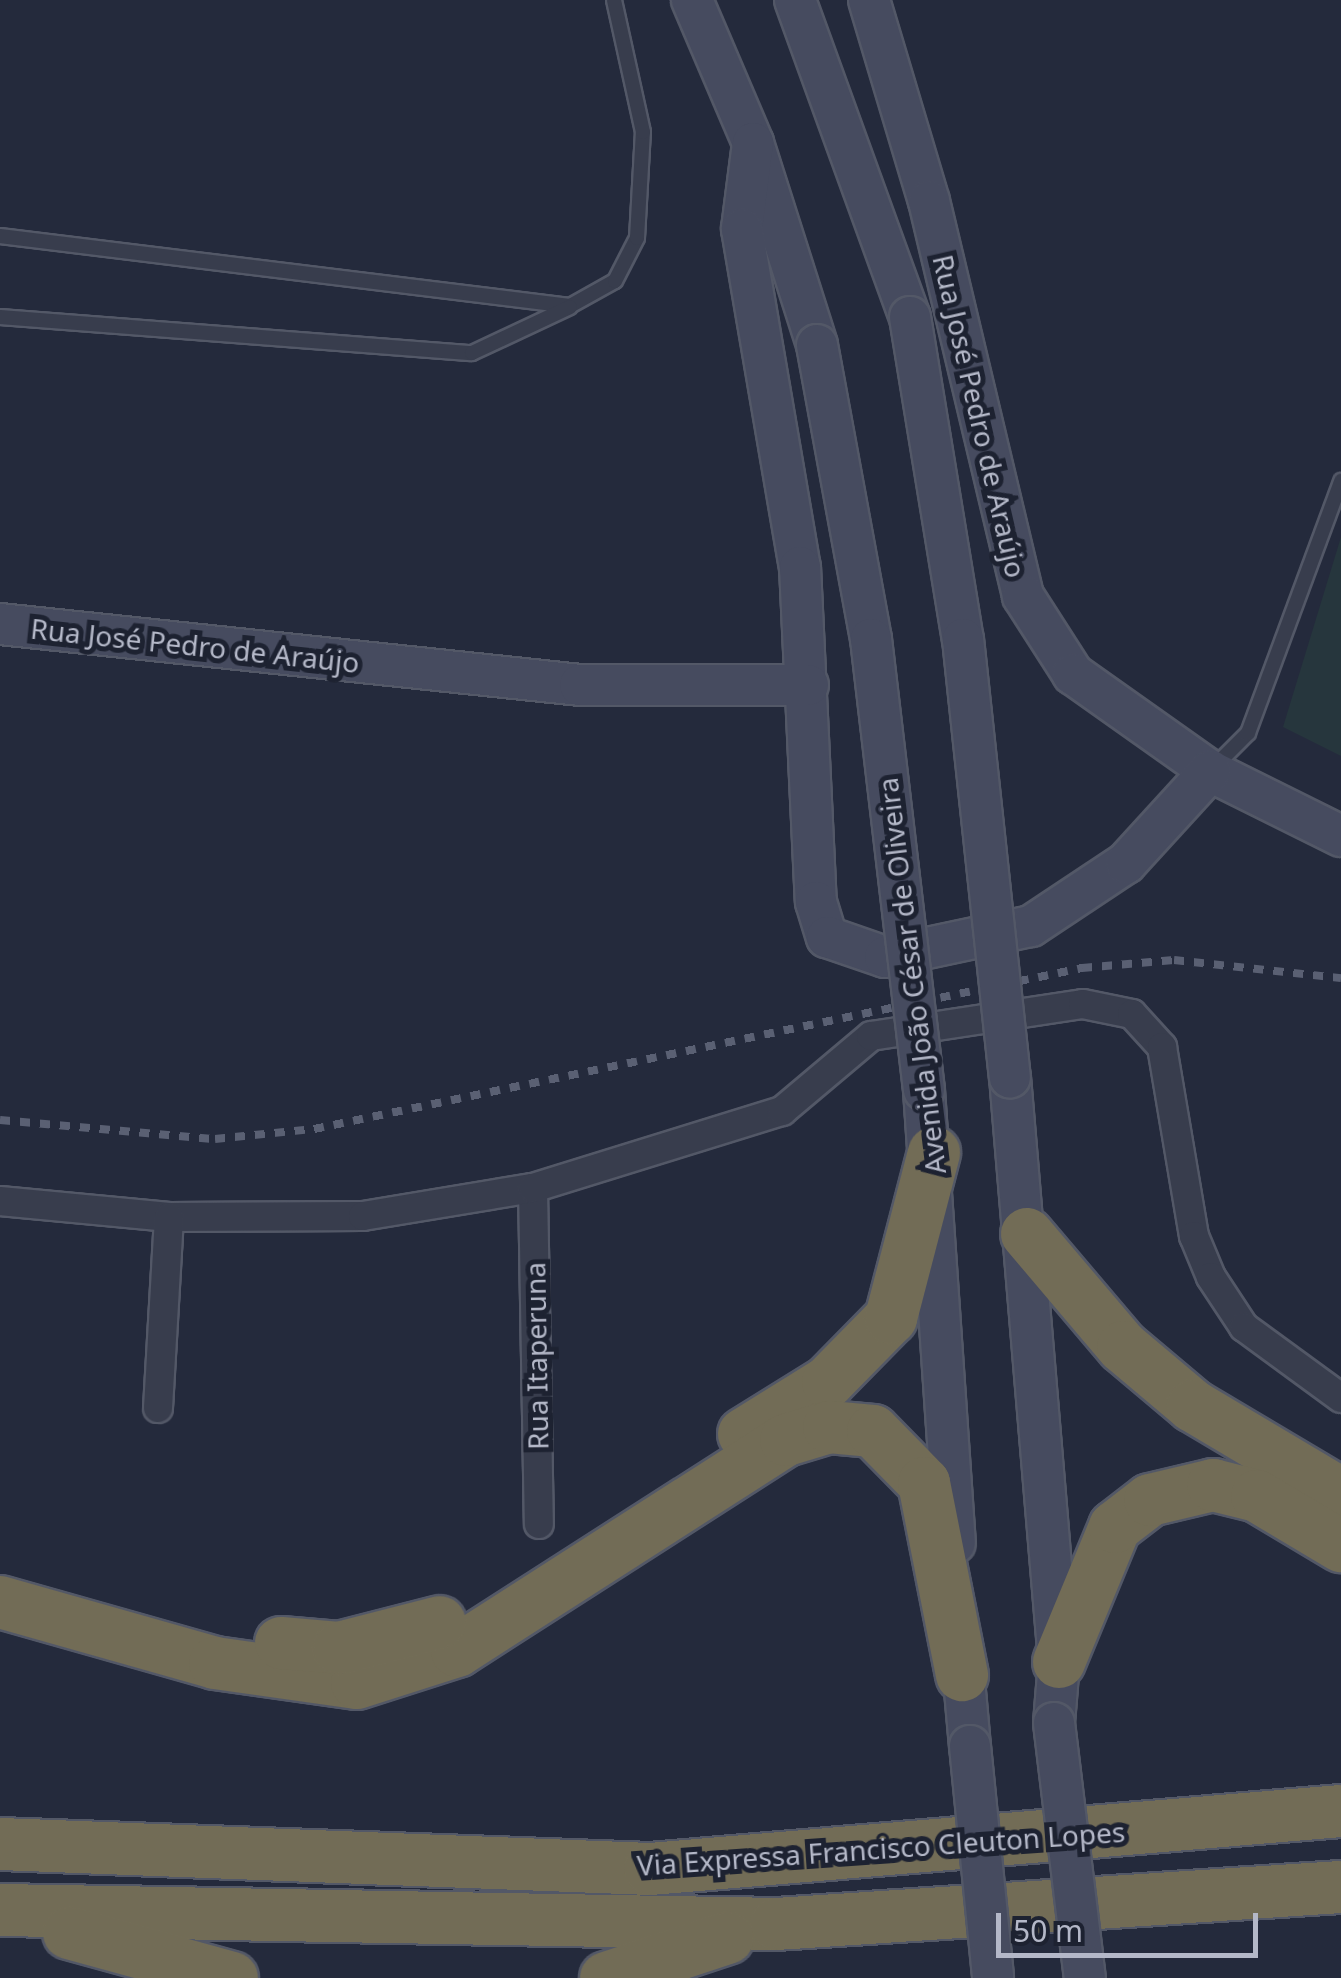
<!DOCTYPE html>
<html>
<head>
<meta charset="utf-8">
<style>
  body { margin:0 }
  #map { position:relative; width:1341px; height:1978px; overflow:hidden; background:#242a3c; font-family:"Noto Sans",sans-serif }
  div>[style] { position:absolute }
  [style*='--x'] { left:calc(var(--x)*1px); top:calc(var(--y)*1px); width:calc(var(--w)*1px); rotate:calc(var(--a)*1deg) }
  .green>* { inset:0; background:#26363d }
  .roads { filter:drop-shadow(2px 0 #535867) drop-shadow(-2px 0 #535867) drop-shadow(0 2px #535867) drop-shadow(0 -2px #535867) }
  .lane>* { height:14px; margin:-7px; padding:0 7px; transform-origin:7px; border-radius:7px; background:#383d4d }
  .street>* { height:28px; margin:-14px; padding:0 14px; transform-origin:14px; border-radius:14px; background:#383d4d }
  .secondary>* { height:40px; margin:-20px; padding:0 20px; transform-origin:20px; border-radius:20px; background:#464b5f }
  .highway>* { height:52px; margin:-26px; padding:0 26px; transform-origin:26px; border-radius:26px; background:#726c56 }
  .rail>* { height:8px; margin-top:-4px; transform-origin:0; background:repeating-linear-gradient(90deg,#5a6073 0 10px,transparent 0 20px) }
  .bridges { filter:drop-shadow(2px 0 #535867) drop-shadow(-2px 0 #535867) drop-shadow(0 2px #535867) drop-shadow(0 -2px #535867) }
  .secondary-bridge>* { height:40px; margin:-20px; padding:0 20px; transform-origin:20px; border-radius:20px; background:#464b5f }
  span { translate:-50% -50%; white-space:nowrap; text-align:center; line-height:1.15; -webkit-text-stroke:10px #1d2231; paint-order:stroke }
  .street-label { font-size:28px; color:#b4b8c8 }
  .scale { position:absolute; left:996px; top:1913px; width:262px; height:45px; box-sizing:border-box; border:5px solid #b4b8c8; border-top:0; padding-left:12px; font-size:30px; line-height:35px; white-space:nowrap; color:#b4b8c8; -webkit-text-stroke:8px #1d2231; paint-order:stroke }
</style>
</head>
<body>
<div id="map">
  <div class="green">
    <i style="clip-path:polygon(1341px 537px,1341px 756px,1283px 727px)"></i>
  </div>
  <div class="roads">
    <div class="lane">
      <i style="--x:0;--y:236;--w:574;--a:7"></i>
      <i style="--x:570;--y:306;--w:51;--a:-29.1"></i>
      <i style="--x:615;--y:281;--w:48;--a:-62.9"></i>
      <i style="--x:637;--y:238;--w:106;--a:-86.8"></i>
      <i style="--x:643;--y:132;--w:135;--a:-102.4"></i>
      <i style="--x:0;--y:317;--w:473;--a:4.4"></i>
      <i style="--x:472;--y:353;--w:108;--a:-25.1"></i>
      <i style="--x:1212;--y:769;--w:51;--a:-45"></i>
      <i style="--x:1248;--y:733;--w:269;--a:-69.7"></i>
    </div>
    <div class="street">
      <i style="--x:533;--y:1188;--w:336;--a:89"></i>
      <i style="--x:0;--y:1201;--w:170;--a:5.4"></i>
      <i style="--x:169;--y:1217;--w:194;--a:-0.3"></i>
      <i style="--x:363;--y:1216;--w:172;--a:-9.4"></i>
      <i style="--x:533;--y:1188;--w:261;--a:-17.2"></i>
      <i style="--x:782;--y:1111;--w:116;--a:-40.1"></i>
      <i style="--x:871;--y:1036;--w:214;--a:-8.6"></i>
      <i style="--x:1083;--y:1004;--w:50;--a:11.5"></i>
      <i style="--x:1132;--y:1014;--w:45;--a:47.7"></i>
      <i style="--x:1162;--y:1047;--w:192;--a:80.4"></i>
      <i style="--x:1194;--y:1236;--w:44;--a:67.5"></i>
      <i style="--x:1211;--y:1277;--w:60;--a:56.6"></i>
      <i style="--x:1244;--y:1327;--w:120;--a:36.2"></i>
      <i style="--x:158;--y:1408;--w:191;--a:-86.7"></i>
    </div>
    <div class="secondary">
      <i style="--x:692;--y:0;--w:155;--a:66.9"></i>
      <i style="--x:753;--y:143;--w:212;--a:72.4"></i>
      <i style="--x:795;--y:0;--w:337;--a:70.1"></i>
      <i style="--x:869;--y:0;--w:210;--a:73.4"></i>
      <i style="--x:929;--y:201;--w:406;--a:76.6"></i>
      <i style="--x:1023;--y:596;--w:93;--a:57.3"></i>
      <i style="--x:1073;--y:674;--w:168;--a:35.3"></i>
      <i style="--x:1210;--y:771;--w:146;--a:26.4"></i>
      <i style="--x:753;--y:143;--w:87;--a:97.3"></i>
      <i style="--x:742;--y:229;--w:343;--a:80.3"></i>
      <i style="--x:800;--y:567;--w:335;--a:87.3"></i>
      <i style="--x:816;--y:902;--w:37;--a:73"></i>
      <i style="--x:827;--y:937;--w:61;--a:19"></i>
      <i style="--x:885;--y:957;--w:149;--a:-12"></i>
      <i style="--x:1031;--y:926;--w:114;--a:-33.6"></i>
      <i style="--x:1126;--y:863;--w:125;--a:-47.6"></i>
      <i style="--x:0;--y:624;--w:583;--a:6"></i>
      <i style="--x:580;--y:685;--w:228;--a:0"></i>
      <i style="--x:1010;--y:1077;--w:587;--a:85.21"></i>
      <i style="--x:1059;--y:1662;--w:61;--a:94.7"></i>
      <i style="--x:924;--y:1090;--w:454;--a:86.1"></i>
      <i style="--x:961;--y:1646;--w:100;--a:84.9"></i>
    </div>
    <div class="highway">
      <i style="--x:1027;--y:1234;--w:148;--a:49.7"></i>
      <i style="--x:1123;--y:1347;--w:92;--a:40.1"></i>
      <i style="--x:1193;--y:1406;--w:172;--a:30.7"></i>
      <i style="--x:744;--y:1434;--w:99;--a:-31.8"></i>
      <i style="--x:828;--y:1382;--w:90;--a:-45.5"></i>
      <i style="--x:891;--y:1318;--w:171;--a:-75.4"></i>
      <i style="--x:0;--y:1602;--w:223;--a:15.8"></i>
      <i style="--x:215;--y:1663;--w:143;--a:8"></i>
      <i style="--x:357;--y:1683;--w:105;--a:-17.7"></i>
      <i style="--x:457;--y:1651;--w:391;--a:-32.7"></i>
      <i style="--x:786;--y:1440;--w:45;--a:-16.8"></i>
      <i style="--x:829;--y:1427;--w:44;--a:5.2"></i>
      <i style="--x:873;--y:1431;--w:73;--a:45.6"></i>
      <i style="--x:924;--y:1483;--w:196;--a:78.8"></i>
      <i style="--x:281;--y:1643;--w:58;--a:4.9"></i>
      <i style="--x:339;--y:1648;--w:104;--a:-14.4"></i>
      <i style="--x:1059;--y:1662;--w:146;--a:-67.5"></i>
      <i style="--x:1115;--y:1527;--w:44;--a:-37.6"></i>
      <i style="--x:1150;--y:1500;--w:65;--a:-13.4"></i>
      <i style="--x:1213;--y:1485;--w:45;--a:14"></i>
      <i style="--x:1257;--y:1496;--w:98;--a:30.8"></i>
      <i style="--x:0;--y:1844;--w:650;--a:2.2"></i>
      <i style="--x:650;--y:1869;--w:693;--a:-4.8"></i>
      <i style="--x:0;--y:1910;--w:776;--a:1.03"></i>
      <i style="--x:776;--y:1924;--w:566;--a:-3.75"></i>
      <i style="--x:69;--y:1933;--w:169;--a:15.4"></i>
      <i style="--x:606;--y:1978;--w:128;--a:-18.2"></i>
    </div>
  </div>
  <div class="rail">
    <i style="--x:0;--y:1120;--w:216;--a:5.1"></i>
    <i style="--x:215;--y:1139;--w:100;--a:-5.8"></i>
    <i style="--x:314;--y:1129;--w:785;--a:-11.84"></i>
    <i style="--x:1082;--y:968;--w:92;--a:-5"></i>
    <i style="--x:1174;--y:960;--w:168;--a:6.2"></i>
  </div>
  <div class="bridges">
    <div class="secondary-bridge">
      <i style="--x:910;--y:317;--w:326;--a:80.7"></i>
      <i style="--x:963;--y:639;--w:441;--a:83.9"></i>
      <i style="--x:817;--y:345;--w:299;--a:79.6"></i>
      <i style="--x:871;--y:639;--w:454;--a:83.3"></i>
      <i style="--x:1054;--y:1723;--w:257;--a:83.1"></i>
      <i style="--x:970;--y:1746;--w:233;--a:84.3"></i>
    </div>
  </div>
  <div class="street-label">
    <span style="left:980px;top:416px;rotate:77deg">Rua José Pedro de Araújo</span>
    <span style="left:195px;top:645px;rotate:6deg">Rua José Pedro de Araújo</span>
    <span style="left:911px;top:976px;rotate:-97deg">Avenida João César de Oliveira</span>
    <span style="left:536px;top:1356px;rotate:-91deg">Rua Itaperuna</span>
    <span style="left:881px;top:1848px;rotate:-4deg">Via Expressa Francisco Cleuton Lopes</span>
  </div>
  <div class="scale">50 m</div>
</div>
</body>
</html>
